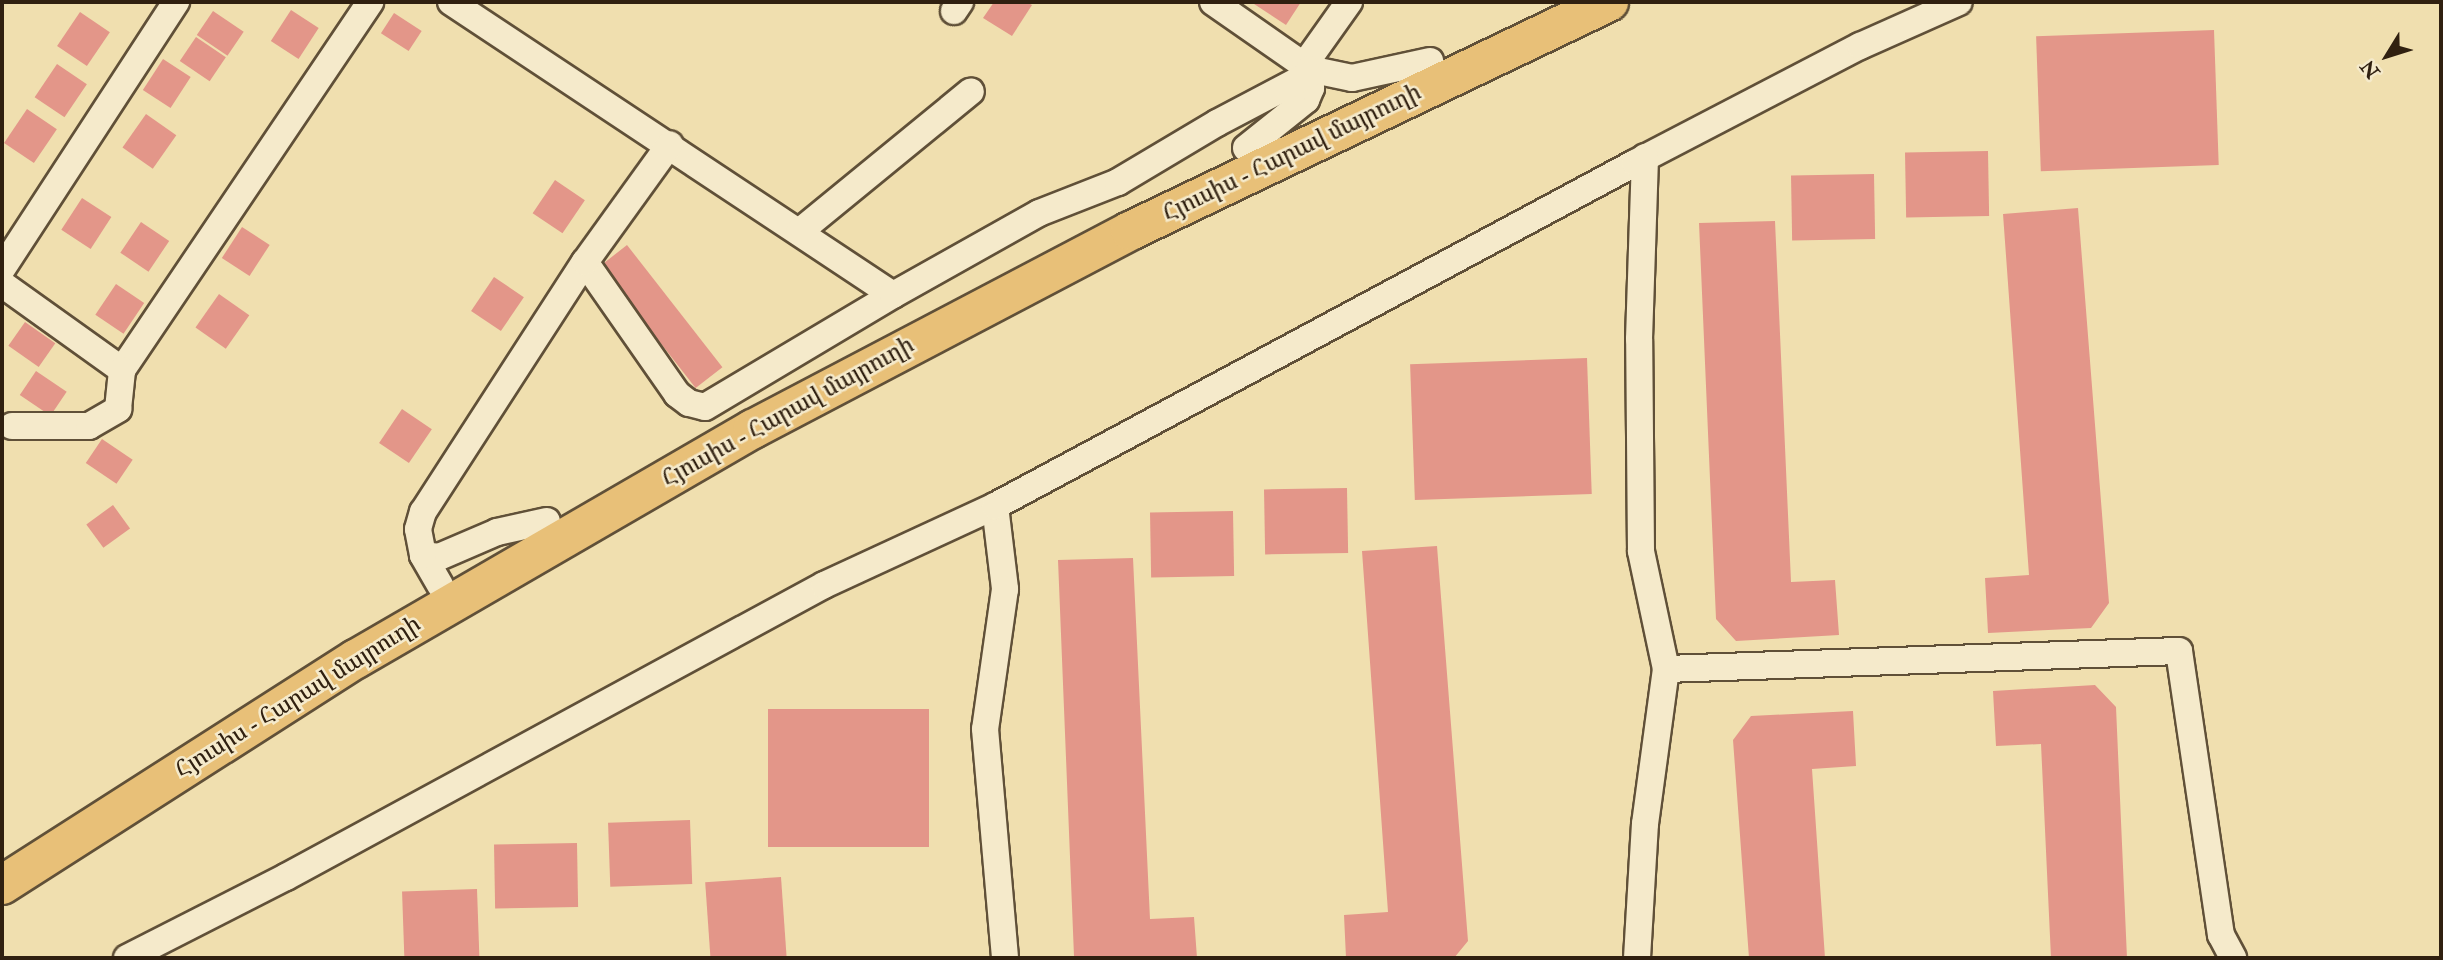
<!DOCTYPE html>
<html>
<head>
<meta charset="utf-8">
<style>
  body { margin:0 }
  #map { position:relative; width:2443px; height:960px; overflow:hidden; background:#f0dfaf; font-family:"IM FELL Double Pica","Noto Serif Armenian",serif }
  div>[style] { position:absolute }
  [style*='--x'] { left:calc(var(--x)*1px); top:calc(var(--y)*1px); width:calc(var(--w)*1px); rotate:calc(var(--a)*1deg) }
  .building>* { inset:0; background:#e39689; transform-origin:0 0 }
  .roads { filter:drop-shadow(2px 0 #605038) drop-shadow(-2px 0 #605038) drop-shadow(0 2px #605038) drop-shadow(0 -2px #605038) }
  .minor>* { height:26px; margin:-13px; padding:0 13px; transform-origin:13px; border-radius:13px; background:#f5eacb }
  .highway>* { height:38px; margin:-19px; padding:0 19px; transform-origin:19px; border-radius:19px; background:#e8c078 }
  span { translate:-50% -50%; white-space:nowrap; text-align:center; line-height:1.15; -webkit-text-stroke:5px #f5eacb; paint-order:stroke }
  .street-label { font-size:23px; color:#302010 }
  .frame { position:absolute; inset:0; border:4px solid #302010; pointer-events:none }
  .north { position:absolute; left:2352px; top:21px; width:70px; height:70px; -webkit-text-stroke:5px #f5eacb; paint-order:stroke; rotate:232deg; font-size:19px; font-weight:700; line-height:28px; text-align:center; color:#302010 }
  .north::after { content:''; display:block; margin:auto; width:24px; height:32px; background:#302010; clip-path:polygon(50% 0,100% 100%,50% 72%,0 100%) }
</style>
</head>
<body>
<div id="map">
  <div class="building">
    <i style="clip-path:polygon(994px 2px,1026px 2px,1032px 5px,1012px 36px,983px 18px)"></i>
    <i style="clip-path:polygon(1251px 2px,1301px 2px,1286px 25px)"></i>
    <i style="left:291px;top:10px;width:33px;height:37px;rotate:33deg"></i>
    <i style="left:213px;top:11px;width:37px;height:29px;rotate:34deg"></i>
    <i style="left:80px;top:12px;width:36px;height:41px;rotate:34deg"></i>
    <i style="left:394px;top:13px;width:33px;height:24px;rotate:33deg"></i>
    <i style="left:2214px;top:30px;width:135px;height:178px;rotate:88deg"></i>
    <i style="left:196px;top:37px;width:36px;height:29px;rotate:34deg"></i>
    <i style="left:163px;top:59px;width:33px;height:37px;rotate:33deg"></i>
    <i style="left:57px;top:64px;width:36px;height:40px;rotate:34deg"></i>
    <i style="left:27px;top:109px;width:36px;height:41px;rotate:34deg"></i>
    <i style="left:146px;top:114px;width:37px;height:41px;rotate:35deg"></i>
    <i style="left:1988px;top:151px;width:65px;height:83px;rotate:89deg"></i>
    <i style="left:1874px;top:174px;width:65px;height:83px;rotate:89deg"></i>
    <i style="left:555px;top:180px;width:36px;height:40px;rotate:34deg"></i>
    <i style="left:82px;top:198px;width:35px;height:38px;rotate:33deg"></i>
    <i style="clip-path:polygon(2078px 208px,2109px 603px,2091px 628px,1988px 633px,1985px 578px,2029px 575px,2003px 214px)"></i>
    <i style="clip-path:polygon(1775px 221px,1791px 582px,1835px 580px,1839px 635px,1736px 641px,1716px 619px,1699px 223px)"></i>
    <i style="left:141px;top:222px;width:34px;height:37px;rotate:34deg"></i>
    <i style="left:242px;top:227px;width:33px;height:37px;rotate:33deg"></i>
    <i style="left:627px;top:245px;width:155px;height:34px;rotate:52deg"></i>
    <i style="left:494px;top:277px;width:36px;height:41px;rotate:34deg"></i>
    <i style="left:116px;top:284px;width:34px;height:37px;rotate:34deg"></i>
    <i style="left:219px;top:294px;width:37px;height:41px;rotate:35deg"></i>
    <i style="left:25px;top:322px;width:37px;height:29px;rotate:35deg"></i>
    <i style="left:1587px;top:358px;width:136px;height:177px;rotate:88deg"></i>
    <i style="left:36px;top:371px;width:37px;height:29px;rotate:34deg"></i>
    <i style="left:402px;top:409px;width:36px;height:41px;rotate:34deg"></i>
    <i style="left:102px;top:439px;width:37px;height:29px;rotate:34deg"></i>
    <i style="left:1347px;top:488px;width:65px;height:83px;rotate:89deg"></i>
    <i style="left:113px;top:505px;width:29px;height:33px;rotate:54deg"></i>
    <i style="left:1233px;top:511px;width:65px;height:83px;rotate:89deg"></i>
    <i style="clip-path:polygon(1437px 546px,1468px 941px,1454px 958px,1346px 958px,1344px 915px,1388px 912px,1362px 551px)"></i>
    <i style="clip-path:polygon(1133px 558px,1150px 919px,1194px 917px,1197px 958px,1074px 956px,1058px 560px)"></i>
    <i style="clip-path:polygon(2095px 685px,2116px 707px,2127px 958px,2051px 958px,2041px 744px,1996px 746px,1993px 691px)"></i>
    <i style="left:768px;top:709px;width:161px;height:138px"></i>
    <i style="clip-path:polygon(1853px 711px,1856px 766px,1812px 769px,1825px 958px,1749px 958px,1733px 740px,1751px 716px)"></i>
    <i style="left:690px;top:820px;width:64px;height:82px;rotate:88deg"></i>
    <i style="left:577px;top:843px;width:64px;height:83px;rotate:89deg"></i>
    <i style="left:781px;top:877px;width:81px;height:76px;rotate:86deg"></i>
    <i style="left:477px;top:889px;width:69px;height:75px;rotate:88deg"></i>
  </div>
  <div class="roads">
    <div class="minor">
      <i style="--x:451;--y:2;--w:530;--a:33.54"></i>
      <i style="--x:1213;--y:2;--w:117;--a:34.9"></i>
      <i style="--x:1309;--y:69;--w:44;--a:11.8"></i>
      <i style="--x:1352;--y:78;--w:80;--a:-12.3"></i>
      <i style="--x:954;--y:11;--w:11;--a:-56"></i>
      <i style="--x:1305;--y:64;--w:76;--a:-54.6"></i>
      <i style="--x:1246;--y:148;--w:77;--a:-38.7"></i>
      <i style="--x:1306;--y:100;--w:13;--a:-67"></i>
      <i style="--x:1311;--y:88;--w:19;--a:-96"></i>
      <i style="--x:799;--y:232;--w:222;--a:-39.3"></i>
      <i style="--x:585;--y:262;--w:161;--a:55.1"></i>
      <i style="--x:677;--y:394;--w:15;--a:37"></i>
      <i style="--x:689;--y:403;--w:16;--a:14"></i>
      <i style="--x:705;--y:407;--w:219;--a:-30.8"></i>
      <i style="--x:893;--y:295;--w:167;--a:-29.3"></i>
      <i style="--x:1039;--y:213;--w:85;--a:-21.4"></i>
      <i style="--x:1118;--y:182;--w:115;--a:-30.8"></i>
      <i style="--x:1217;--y:123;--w:103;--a:-27.8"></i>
      <i style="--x:2;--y:269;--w:319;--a:-56.9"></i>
      <i style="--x:2;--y:284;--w:148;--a:35.6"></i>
      <i style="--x:122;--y:370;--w:444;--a:-56"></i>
      <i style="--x:12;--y:426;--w:77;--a:0"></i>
      <i style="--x:89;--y:426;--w:34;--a:-30"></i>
      <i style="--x:118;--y:409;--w:39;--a:-84"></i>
      <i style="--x:995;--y:506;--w:84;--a:83.1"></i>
      <i style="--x:1005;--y:589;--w:141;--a:98.1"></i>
      <i style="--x:985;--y:729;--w:230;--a:85"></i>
      <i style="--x:423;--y:555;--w:16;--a:7"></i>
      <i style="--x:439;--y:557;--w:63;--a:-23.3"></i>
      <i style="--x:497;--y:532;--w:51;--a:-12.4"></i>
      <i style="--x:440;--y:585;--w:34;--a:-120"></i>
      <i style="--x:423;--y:555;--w:26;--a:-101"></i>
      <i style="--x:418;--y:529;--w:18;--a:-74"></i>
      <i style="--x:423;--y:512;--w:298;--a:-57.1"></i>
      <i style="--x:585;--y:262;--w:145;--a:-54.2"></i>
      <i style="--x:1666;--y:669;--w:513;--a:-2.01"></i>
      <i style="--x:2179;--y:651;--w:287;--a:81.6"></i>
      <i style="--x:2221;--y:935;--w:26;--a:62"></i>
      <i style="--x:127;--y:958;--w:178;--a:-27"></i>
      <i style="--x:286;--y:877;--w:612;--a:-28.49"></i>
      <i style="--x:824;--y:585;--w:188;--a:-24.8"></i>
      <i style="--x:995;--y:506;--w:726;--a:-28.19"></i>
      <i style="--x:1635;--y:163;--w:254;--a:-27.5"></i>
      <i style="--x:1860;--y:46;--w:108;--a:-24"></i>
      <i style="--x:1637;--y:958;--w:134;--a:-86.6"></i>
      <i style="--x:1645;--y:824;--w:156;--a:-82.3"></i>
      <i style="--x:1666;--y:669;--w:121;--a:-102"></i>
      <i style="--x:1641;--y:551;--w:212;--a:-90.5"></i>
      <i style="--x:1639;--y:339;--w:182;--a:-88.1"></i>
    </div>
    <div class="highway">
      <i style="--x:2;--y:885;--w:420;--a:-32.6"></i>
      <i style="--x:356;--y:659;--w:459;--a:-30.1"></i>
      <i style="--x:753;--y:429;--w:426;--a:-27.7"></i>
      <i style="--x:1130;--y:231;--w:531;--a:-25.55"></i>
    </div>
  </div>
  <div class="street-label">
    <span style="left:1292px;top:153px;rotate:-26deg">Հյուսիս - Հարավ մայրուղի</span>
    <span style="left:788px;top:412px;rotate:-29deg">Հյուսիս - Հարավ մայրուղի</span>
    <span style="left:298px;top:697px;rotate:-32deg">Հյուսիս - Հարավ մայրուղի</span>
  </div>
  <div class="frame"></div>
  <div class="north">N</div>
</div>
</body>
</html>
